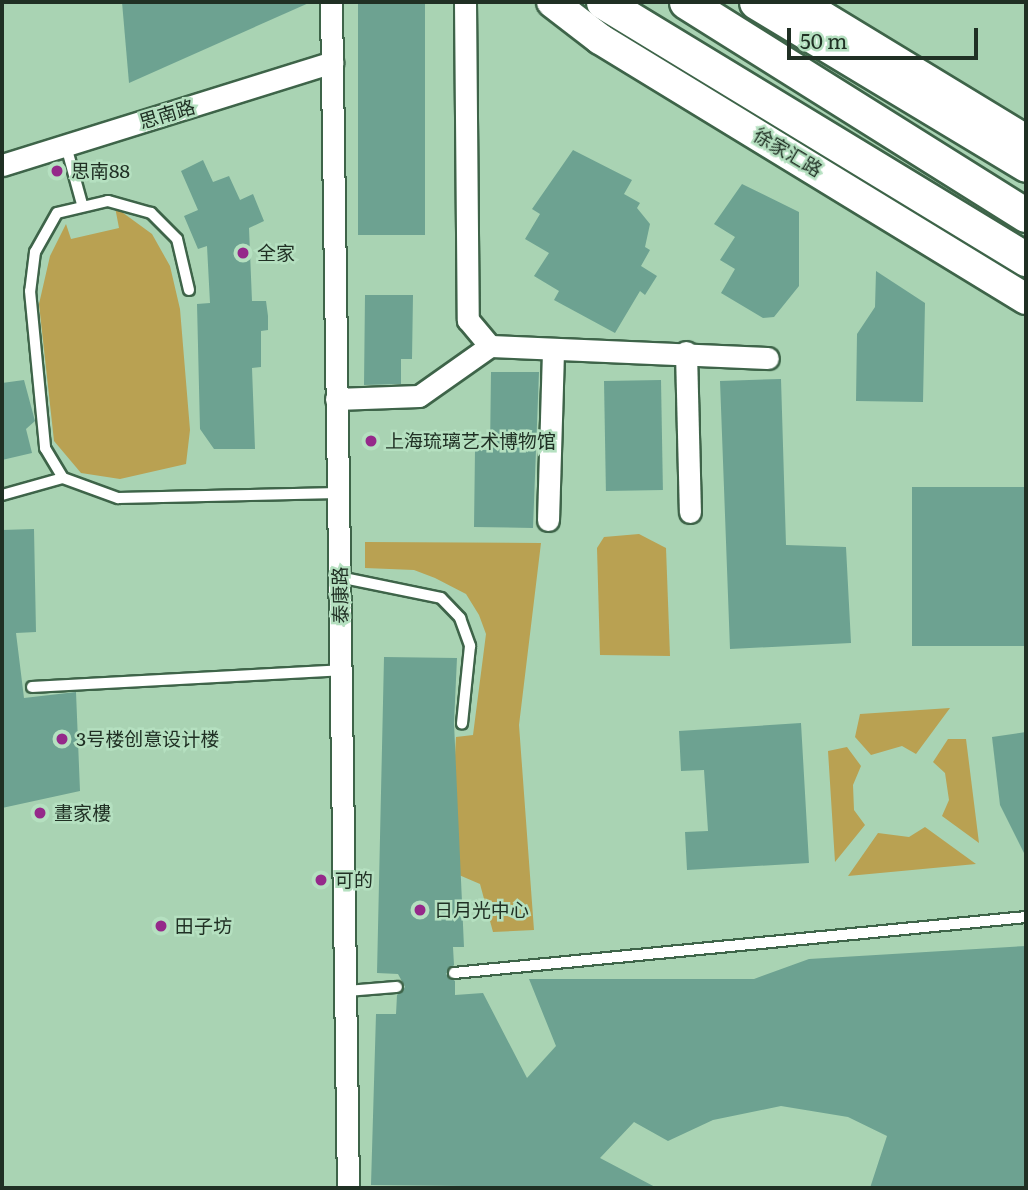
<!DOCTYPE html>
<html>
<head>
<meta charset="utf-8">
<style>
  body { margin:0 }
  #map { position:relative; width:1028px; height:1190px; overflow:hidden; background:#a9d3b3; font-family:Literata,"Noto Sans SC",serif }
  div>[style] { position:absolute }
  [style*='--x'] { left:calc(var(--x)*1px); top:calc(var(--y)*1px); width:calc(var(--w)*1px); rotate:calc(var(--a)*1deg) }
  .green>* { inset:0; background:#b9a152 }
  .building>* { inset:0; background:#6da291; transform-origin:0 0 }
  .roads { filter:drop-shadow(2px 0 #3e6449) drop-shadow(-2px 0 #3e6449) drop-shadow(0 2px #3e6449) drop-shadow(0 -2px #3e6449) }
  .service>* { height:10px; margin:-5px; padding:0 5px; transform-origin:5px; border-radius:5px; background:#fff }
  .minor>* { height:21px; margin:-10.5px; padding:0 10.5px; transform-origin:10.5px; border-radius:10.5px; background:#fff }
  .secondary>* { height:30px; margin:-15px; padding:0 15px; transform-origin:15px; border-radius:15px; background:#fff }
  .primary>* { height:33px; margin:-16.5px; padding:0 16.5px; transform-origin:16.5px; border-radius:16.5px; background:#fff }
  .dots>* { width:19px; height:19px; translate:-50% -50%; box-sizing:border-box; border:4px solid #b5e0c0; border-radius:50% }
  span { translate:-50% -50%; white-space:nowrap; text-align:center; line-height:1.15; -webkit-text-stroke:5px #b5e0c0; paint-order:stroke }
  .street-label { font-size:19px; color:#203024 }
  .poi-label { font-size:19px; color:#203024 }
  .left { translate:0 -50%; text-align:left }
  .frame { position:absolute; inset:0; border:4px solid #203024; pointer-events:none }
  .scale { position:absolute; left:787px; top:28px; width:191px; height:32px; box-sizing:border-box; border:4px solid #203024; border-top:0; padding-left:9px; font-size:21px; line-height:24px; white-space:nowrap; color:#203024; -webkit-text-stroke:5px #b5e0c0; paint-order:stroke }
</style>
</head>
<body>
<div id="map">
  <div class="green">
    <i style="clip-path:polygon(115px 207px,152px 234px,170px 266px,180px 309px,190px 430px,186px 464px,120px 479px,81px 473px,54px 441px,39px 304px,50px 256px,66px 224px,71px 239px,119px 228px)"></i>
    <i style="clip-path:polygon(639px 534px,666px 548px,670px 656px,600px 655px,597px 548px,604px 537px)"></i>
    <i style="clip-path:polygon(365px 542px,541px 543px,519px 725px,534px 930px,493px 932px,480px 884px,459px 875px,453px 791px,456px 737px,473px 735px,486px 634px,479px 615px,466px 594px,435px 578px,414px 570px,365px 568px)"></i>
    <i style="clip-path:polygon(950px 708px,916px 754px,902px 746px,871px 755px,855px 737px,860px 714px)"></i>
    <i style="clip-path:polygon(948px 739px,966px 739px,979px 843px,942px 816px,949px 800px,945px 773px,933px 762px)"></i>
    <i style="clip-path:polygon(847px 747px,861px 766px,853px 785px,854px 810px,865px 825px,835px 862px,828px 751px)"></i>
    <i style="clip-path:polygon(925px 827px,976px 864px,848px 876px,878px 833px,909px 837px)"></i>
  </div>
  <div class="building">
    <i style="clip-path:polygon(122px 2px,311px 2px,129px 83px)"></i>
    <i style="left:358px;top:2px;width:67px;height:233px"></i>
    <i style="clip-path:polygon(573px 150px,632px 180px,624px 194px,640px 203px,637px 208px,650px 224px,645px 247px,650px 250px,641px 266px,657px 276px,645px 295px,640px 291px,615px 333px,554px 300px,559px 291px,534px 276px,549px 253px,525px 239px,540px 214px,532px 209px)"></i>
    <i style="clip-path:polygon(203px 160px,213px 182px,229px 176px,240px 200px,253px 194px,264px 221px,249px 228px,252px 301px,266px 301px,268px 316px,268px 330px,261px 331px,261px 367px,252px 368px,255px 449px,214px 449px,200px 429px,197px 304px,210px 303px,207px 246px,198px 249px,184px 216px,198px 210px,181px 171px)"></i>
    <i style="clip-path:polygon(742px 184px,799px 212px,799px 286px,774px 317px,763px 318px,721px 293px,735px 269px,720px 260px,735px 237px,714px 224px)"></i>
    <i style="clip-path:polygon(876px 271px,925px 303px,923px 402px,856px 401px,857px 334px,875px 307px)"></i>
    <i style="clip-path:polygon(365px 295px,413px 295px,412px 359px,401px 359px,401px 384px,364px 385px)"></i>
    <i style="clip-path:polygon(491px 372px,539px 372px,533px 528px,474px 527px,475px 450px,490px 450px)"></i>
    <i style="clip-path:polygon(781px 379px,786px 545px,846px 547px,851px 643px,730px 649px,720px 381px)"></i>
    <i style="clip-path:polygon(24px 380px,35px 421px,26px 429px,32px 453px,2px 460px,2px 383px)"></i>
    <i style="left:661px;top:380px;width:110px;height:57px;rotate:89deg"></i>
    <i style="left:1026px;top:487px;width:159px;height:114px;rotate:90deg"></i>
    <i style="clip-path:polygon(34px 529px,36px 632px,16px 633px,24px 698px,76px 692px,80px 791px,2px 808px,2px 530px)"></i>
    <i style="clip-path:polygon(384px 657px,457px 658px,454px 723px,464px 947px,453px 947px,454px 965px,446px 974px,455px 981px,455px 995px,483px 993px,527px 1078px,556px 1046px,529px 979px,754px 979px,809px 959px,1026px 946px,1026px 1188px,870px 1188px,887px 1136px,848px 1117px,781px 1106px,713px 1120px,668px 1141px,634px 1122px,600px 1158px,657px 1188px,371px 1185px,376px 1014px,396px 1014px,397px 995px,405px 987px,398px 974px,377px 973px)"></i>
    <i style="clip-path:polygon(801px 723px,809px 863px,687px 870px,685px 832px,708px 831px,704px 770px,681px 771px,679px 731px)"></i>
    <i style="clip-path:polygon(1026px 732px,1026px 857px,1000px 805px,992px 737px)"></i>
  </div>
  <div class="roads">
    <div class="service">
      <i style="--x:66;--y:146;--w:60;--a:74.6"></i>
      <i style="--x:189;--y:290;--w:52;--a:-103.2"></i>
      <i style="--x:177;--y:239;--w:37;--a:-135"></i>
      <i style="--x:151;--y:213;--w:45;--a:-164.4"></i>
      <i style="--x:108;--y:201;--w:52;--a:166.8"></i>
      <i style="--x:57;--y:213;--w:45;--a:119.4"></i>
      <i style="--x:35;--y:252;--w:39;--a:97"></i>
      <i style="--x:30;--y:291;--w:158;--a:84.5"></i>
      <i style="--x:45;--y:448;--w:35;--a:59"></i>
      <i style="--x:63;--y:478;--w:59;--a:20"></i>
      <i style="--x:118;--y:498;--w:220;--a:-1.3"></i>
      <i style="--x:2;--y:495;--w:63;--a:-15.6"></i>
      <i style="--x:339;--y:577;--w:104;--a:11.6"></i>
      <i style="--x:441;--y:598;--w:28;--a:46"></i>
      <i style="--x:460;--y:618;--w:30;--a:70"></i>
      <i style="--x:470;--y:646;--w:78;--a:95.9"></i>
      <i style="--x:32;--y:687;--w:309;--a:-3.1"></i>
      <i style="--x:454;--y:973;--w:575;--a:-5.59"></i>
      <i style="--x:346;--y:991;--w:51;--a:-4.5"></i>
    </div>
    <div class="minor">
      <i style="--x:331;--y:2;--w:1186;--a:89.18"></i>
      <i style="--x:465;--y:2;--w:318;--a:89.5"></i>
      <i style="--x:468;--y:320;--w:34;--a:50"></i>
      <i style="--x:2;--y:165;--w:346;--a:-17.3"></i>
      <i style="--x:686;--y:352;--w:160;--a:88.6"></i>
      <i style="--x:336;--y:399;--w:83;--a:-2.1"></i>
      <i style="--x:419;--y:396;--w:87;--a:-35.2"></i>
      <i style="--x:490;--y:346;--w:278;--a:2.5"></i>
      <i style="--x:548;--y:520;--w:171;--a:-88.3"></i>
    </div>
    <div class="secondary">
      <i style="--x:552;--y:2;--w:61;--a:37.6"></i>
      <i style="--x:600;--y:39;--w:499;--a:31.4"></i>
      <i style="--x:799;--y:2;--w:266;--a:31.3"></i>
    </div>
    <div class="primary">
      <i style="--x:603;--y:2;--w:495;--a:31.3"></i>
      <i style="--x:686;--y:2;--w:401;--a:32.1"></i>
      <i style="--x:756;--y:2;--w:315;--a:31.1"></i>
    </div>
  </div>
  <div class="dots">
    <i style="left:57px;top:171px;background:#95298a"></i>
    <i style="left:243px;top:253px;background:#95298a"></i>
    <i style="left:371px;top:441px;background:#95298a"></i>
    <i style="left:62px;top:739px;background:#95298a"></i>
    <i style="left:40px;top:813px;background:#95298a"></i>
    <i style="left:321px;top:880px;background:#95298a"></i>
    <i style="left:420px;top:910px;background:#95298a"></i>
    <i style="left:161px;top:926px;background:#95298a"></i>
  </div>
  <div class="street-label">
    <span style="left:167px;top:114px;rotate:-17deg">思南路</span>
    <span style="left:788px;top:152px;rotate:31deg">徐家汇路</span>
    <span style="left:340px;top:595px;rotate:-91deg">泰康路</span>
  </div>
  <div class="poi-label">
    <span class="left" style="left:71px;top:171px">思南88</span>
    <span class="left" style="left:257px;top:253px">全家</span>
    <span class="left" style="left:385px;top:441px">上海琉璃艺术博物馆</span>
    <span class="left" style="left:76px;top:739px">3号楼创意设计楼</span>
    <span class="left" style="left:54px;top:813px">畫家樓</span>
    <span class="left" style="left:335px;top:880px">可的</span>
    <span class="left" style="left:434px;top:910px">日月光中心</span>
    <span class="left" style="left:175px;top:926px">田子坊</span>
  </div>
  <div class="frame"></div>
  <div class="scale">50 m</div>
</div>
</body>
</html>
